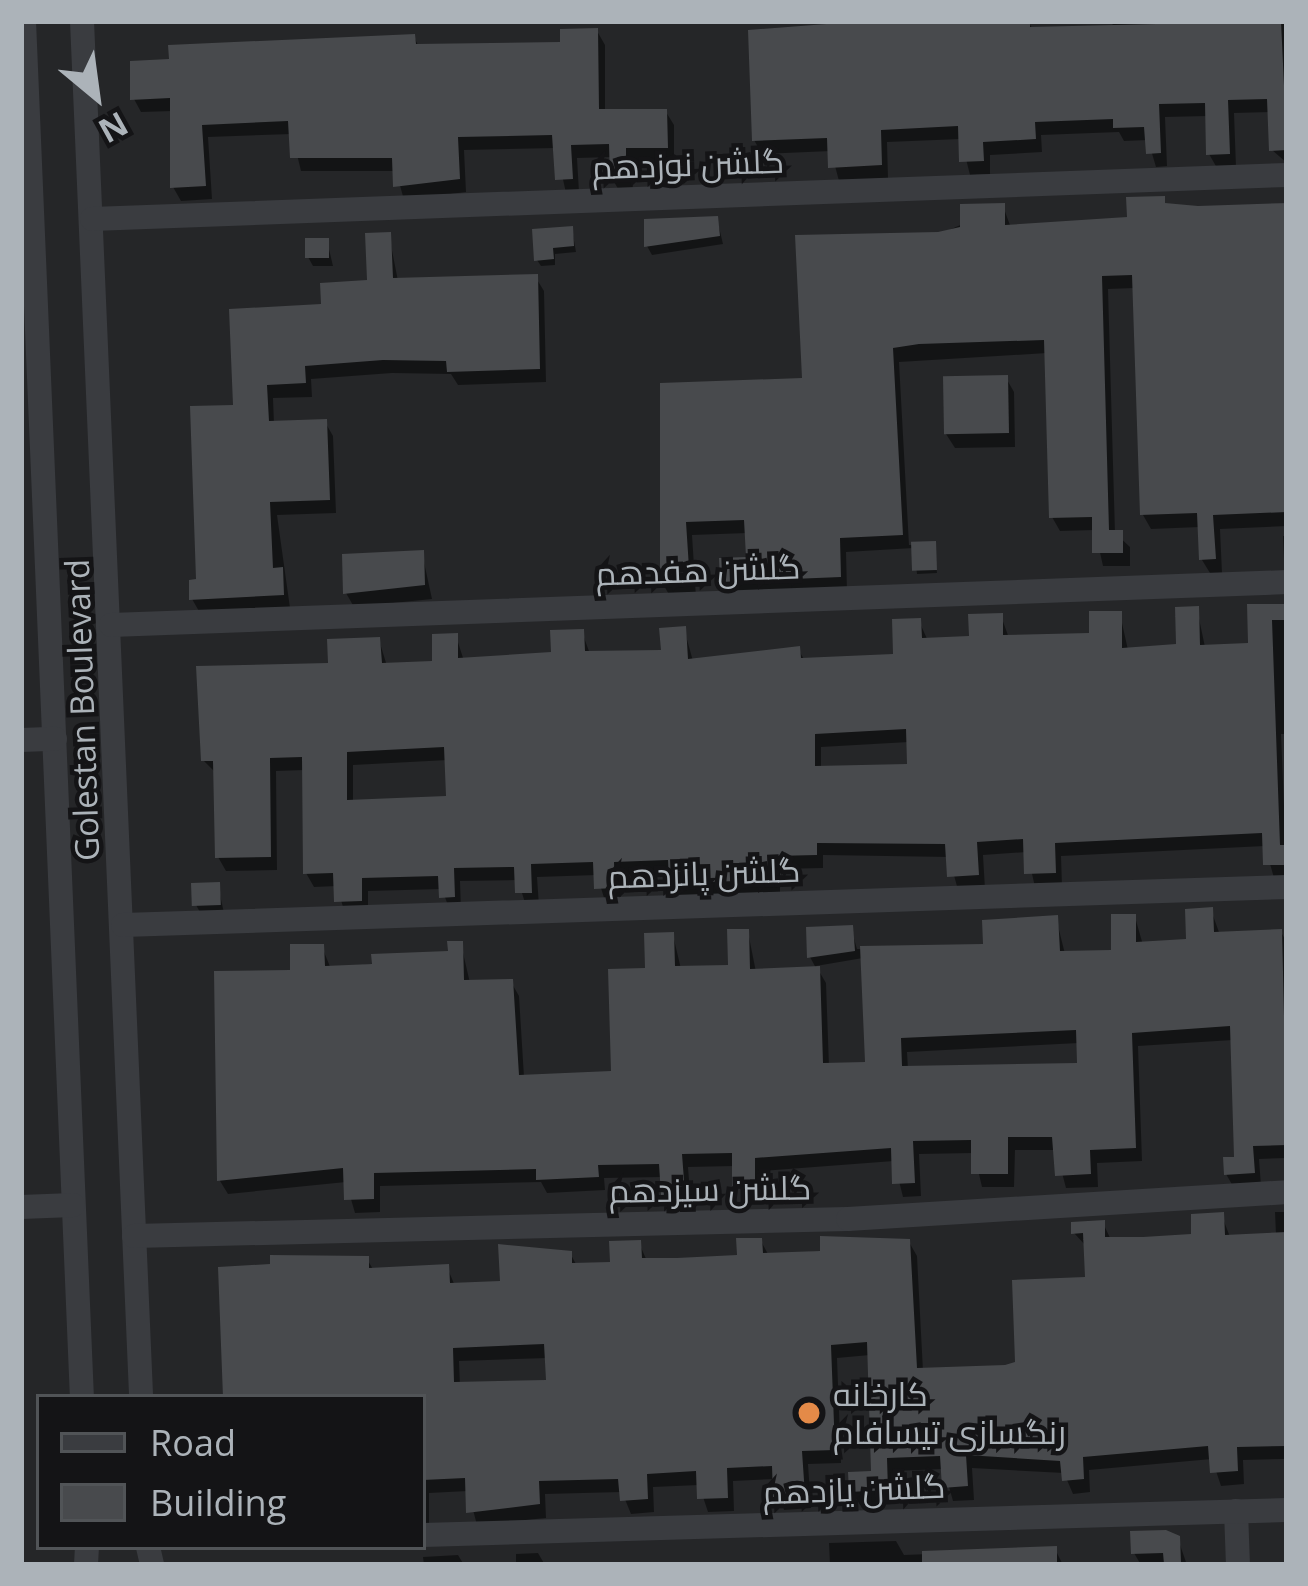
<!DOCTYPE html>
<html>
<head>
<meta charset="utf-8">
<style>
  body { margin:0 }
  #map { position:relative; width:1308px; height:1586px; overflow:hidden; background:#19191b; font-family:"Open Sans",Cairo,sans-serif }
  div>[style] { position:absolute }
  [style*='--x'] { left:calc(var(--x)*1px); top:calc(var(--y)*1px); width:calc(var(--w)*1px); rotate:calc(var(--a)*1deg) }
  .built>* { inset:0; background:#252628 }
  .shadow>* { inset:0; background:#0007 }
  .building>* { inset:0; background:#484a4d; transform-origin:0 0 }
  .minor>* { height:24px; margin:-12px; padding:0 12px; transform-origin:12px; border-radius:12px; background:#3a3c40 }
  .dots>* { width:33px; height:33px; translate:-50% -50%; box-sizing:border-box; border:6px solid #141416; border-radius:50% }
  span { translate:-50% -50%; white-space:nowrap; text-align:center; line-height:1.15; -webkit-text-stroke:9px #141416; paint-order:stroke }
  .street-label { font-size:33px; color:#acb3b9 }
  .poi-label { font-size:33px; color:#acb3b9 }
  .left { translate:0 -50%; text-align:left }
  .frame { position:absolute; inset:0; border:24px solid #acb3b9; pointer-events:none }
  .legend { position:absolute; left:36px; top:1394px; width:390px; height:156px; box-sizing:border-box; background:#141416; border:3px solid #515457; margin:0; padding:15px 21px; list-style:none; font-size:36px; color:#acb3b9 }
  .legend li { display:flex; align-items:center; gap:24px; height:60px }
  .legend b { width:60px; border:3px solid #515457 }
  .north { position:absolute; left:36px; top:36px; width:120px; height:120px; -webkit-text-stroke:9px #141416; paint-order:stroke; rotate:151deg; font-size:33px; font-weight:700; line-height:48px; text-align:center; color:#acb3b9 }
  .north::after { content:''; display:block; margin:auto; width:42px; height:54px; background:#acb3b9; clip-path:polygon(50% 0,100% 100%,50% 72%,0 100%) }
</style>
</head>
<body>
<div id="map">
  <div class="built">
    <i style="clip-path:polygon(evenodd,21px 21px,1287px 21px,1287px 1565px,21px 1565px,21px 21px,39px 1397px,423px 1397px,423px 1547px,39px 1547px,39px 1397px)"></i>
  </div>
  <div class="shadow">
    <i style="clip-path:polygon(868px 21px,1028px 21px,1033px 30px,1113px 27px,1112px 21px,1287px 21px,1287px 163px,1272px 150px,1271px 112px,1234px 113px,1236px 167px,1217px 168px,1209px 154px,1208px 116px,1165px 117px,1167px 166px,1156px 167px,1148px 140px,1124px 141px,1119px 132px,1041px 135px,1042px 152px,990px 155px,990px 174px,970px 175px,961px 139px,887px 142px,888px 178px,839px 181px,831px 151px,762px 154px,754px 140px)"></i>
    <i style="clip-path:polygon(597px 31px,605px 45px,605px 112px,666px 112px,674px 125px,674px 161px,632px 161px,633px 194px,621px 194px,613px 180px,613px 157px,577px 158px,579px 192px,566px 193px,556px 148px,464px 150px,466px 192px,404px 200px,396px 171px,301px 171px,292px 134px,208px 137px,212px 199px,181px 201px,173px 187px,173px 111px,141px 112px,134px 99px,414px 37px,419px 47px,563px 45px)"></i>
    <i style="clip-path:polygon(1287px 203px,1287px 526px,1220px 529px,1222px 573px,1210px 573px,1202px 560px,1200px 527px,1151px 529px,1143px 515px,1135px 288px,1108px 289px,1115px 533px,1130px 547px,1130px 566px,1103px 566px,1095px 530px,1060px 531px,1052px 517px,1047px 353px,899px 362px,909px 545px,934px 544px,937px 573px,917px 574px,914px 548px,846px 552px,847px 591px,731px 595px,723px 581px,749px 560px,748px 533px,692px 535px,696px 597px,671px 598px,663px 584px,663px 386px,805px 381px,938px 235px,1003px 206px,1011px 228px)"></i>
    <i style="clip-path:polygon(717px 219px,723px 244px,652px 255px,647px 246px)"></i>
    <i style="clip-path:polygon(572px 229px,576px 252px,555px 254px,555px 265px,541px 266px,537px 260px)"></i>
    <i style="clip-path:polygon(389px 235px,398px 281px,536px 278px,544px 291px,546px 382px,458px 385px,451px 374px,392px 373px,311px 379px,312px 397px,273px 398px,274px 424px,325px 422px,333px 436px,336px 513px,277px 515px,290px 608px,200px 613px,192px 599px,236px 407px,325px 307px,370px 282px)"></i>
    <i style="clip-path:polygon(327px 241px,333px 266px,313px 266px,308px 257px)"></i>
    <i style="clip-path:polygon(1006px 378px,1014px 392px,1015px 447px,955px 448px,946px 434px)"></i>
    <i style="clip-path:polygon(1283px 536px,1287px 536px,1287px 562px,1284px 558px)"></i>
    <i style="clip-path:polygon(422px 553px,432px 599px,354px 607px,346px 593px)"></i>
    <i style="clip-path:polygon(evenodd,1250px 607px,1287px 607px,1287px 734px,1281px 734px,1287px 878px,1274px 878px,1265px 846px,1061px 856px,1062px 886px,1035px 887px,1027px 852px,983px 855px,985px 889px,958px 890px,949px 857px,823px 855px,823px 868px,780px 869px,780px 893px,680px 896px,672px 873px,620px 875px,621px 901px,605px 901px,597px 875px,537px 877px,539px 906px,526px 906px,518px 880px,460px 881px,461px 910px,450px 911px,442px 889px,368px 891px,368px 914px,345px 914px,337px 886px,314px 887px,306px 873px,305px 770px,276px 771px,277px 870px,226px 871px,218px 857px,217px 774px,204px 761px,379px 640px,387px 666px,435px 664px,456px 636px,464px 661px,554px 655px,582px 632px,590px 654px,664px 652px,684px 629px,693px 661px,798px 649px,805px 661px,896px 656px,919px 621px,928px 641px,972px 638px,1001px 616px,1009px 638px,1092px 636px,1120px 614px,1128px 650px,1179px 647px,1197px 609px,1205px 647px,1251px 646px,1250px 607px,909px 742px,910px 767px,821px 769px,821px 747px,909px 742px,1250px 607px,448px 760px,449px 799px,353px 803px,353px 765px,448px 760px)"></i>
    <i style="clip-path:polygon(218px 886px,224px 913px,201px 914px,196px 905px)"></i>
    <i style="clip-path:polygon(evenodd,1211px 910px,1220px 935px,1281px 932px,1287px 943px,1287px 1158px,1259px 1159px,1261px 1186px,1234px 1188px,1226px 1174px,1237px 1160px,1233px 1040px,1138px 1046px,1142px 1161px,1097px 1163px,1098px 1187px,1066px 1188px,1056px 1150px,1015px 1150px,1014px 1187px,982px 1187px,974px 1153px,919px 1154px,921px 1196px,903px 1197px,894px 1161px,761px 1171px,761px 1199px,743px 1199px,735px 1166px,688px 1167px,691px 1206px,672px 1207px,663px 1177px,604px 1178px,605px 1190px,547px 1193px,541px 1182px,380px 1186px,380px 1212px,355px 1213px,346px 1182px,228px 1194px,220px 1181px,292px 973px,322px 947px,331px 969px,451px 954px,461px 944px,470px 983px,511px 982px,519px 996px,524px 1077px,614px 1074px,648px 971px,673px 935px,681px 969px,731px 968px,748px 932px,756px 972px,817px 970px,810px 957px,851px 928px,857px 949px,986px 947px,1056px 918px,1065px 954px,1114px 953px,1135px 917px,1143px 945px,1189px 941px,1211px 910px,863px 958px,868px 1065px,829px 1066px,826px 983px,816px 966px,863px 958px,1211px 910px,1079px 1043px,1080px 1066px,908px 1069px,907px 1052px,1079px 1043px)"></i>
    <i style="clip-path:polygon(evenodd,1275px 1212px,1287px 1212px,1287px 1474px,1284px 1459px,1243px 1460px,1244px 1484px,1221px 1486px,1212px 1459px,1089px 1470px,1090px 1492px,1073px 1494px,1064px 1473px,972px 1468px,974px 1500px,953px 1501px,944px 1469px,893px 1471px,894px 1503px,860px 1505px,852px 1491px,875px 1474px,870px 1355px,837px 1358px,841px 1463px,808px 1464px,811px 1508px,784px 1510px,775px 1479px,733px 1481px,734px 1511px,708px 1512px,699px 1485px,653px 1487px,654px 1512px,631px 1514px,622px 1492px,545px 1494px,546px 1518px,477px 1525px,468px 1491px,429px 1493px,429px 1526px,423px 1526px,423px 1397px,225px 1397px,367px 1259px,374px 1271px,447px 1267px,455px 1286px,503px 1284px,570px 1253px,577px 1266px,613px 1264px,639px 1243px,647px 1261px,740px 1258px,761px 1241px,769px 1256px,909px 1242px,917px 1256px,923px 1371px,1018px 1365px,1088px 1280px,1086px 1246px,1074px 1233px,1103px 1223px,1111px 1240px,1194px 1236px,1222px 1216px,1230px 1237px,1276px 1235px,1275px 1212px,548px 1358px,549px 1383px,460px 1385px,459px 1361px,548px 1358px)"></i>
    <i style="clip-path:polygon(1178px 1539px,1187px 1565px,1141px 1565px,1134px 1553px)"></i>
    <i style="clip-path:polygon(896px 1541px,904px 1555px,1055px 1549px,1063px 1565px,830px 1565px,829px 1543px)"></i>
    <i style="clip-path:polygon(538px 1553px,545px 1565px,516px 1565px,516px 1554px)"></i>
    <i style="clip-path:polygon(458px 1555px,464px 1565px,424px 1565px,423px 1557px)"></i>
    <i style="clip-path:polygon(326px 1562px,327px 1565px,289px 1565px,289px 1563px)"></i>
  </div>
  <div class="building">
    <i style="clip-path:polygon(865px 21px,1030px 21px,1030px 27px,1281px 21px,1287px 150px,1269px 151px,1267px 99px,1228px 100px,1230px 154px,1206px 155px,1205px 103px,1159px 104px,1161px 153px,1146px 154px,1144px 127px,1113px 128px,1113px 119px,1035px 122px,1036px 139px,983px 142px,984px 161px,959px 162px,958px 126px,881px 130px,882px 165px,828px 168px,827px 138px,752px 141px,748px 30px)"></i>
    <i style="clip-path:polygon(598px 28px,599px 109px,667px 109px,668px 148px,626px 148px,626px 181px,610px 181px,609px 144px,571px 145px,573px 179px,555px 180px,552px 135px,458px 137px,460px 179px,393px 187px,392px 158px,290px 158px,288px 121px,202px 125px,206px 186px,170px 188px,170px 98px,130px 100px,130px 61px,169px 59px,168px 45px,415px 34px,416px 44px,560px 42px,560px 29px)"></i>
    <i style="clip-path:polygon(1165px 196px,1165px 203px,1198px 206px,1287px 203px,1287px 512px,1213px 515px,1216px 559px,1199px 560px,1197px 513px,1140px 515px,1132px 275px,1102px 276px,1109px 530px,1123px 530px,1123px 553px,1092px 553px,1092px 517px,1049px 518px,1044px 340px,919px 344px,893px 348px,903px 535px,840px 538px,841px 577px,720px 582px,719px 558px,746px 557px,744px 520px,686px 522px,690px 583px,660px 585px,660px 383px,802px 378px,795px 235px,938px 232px,960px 227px,960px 204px,1005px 203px,1005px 225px,1127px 217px,1126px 197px)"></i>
    <i style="clip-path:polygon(718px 216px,720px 236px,644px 247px,644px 219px)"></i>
    <i style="clip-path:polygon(573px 226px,574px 246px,553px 248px,554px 259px,534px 261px,532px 229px)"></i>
    <i style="clip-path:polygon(391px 232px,393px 278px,538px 274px,540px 369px,447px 372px,446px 361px,383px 360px,305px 366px,306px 383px,267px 385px,269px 421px,327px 419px,330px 500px,270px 502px,273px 568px,283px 567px,284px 595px,189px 600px,189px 580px,196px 579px,190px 406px,233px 405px,229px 309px,321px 304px,320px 283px,367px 280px,365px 233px)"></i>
    <i style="left:305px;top:238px;width:24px;height:20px"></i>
    <i style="left:1008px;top:375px;width:58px;height:65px;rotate:89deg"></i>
    <i style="left:936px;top:541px;width:29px;height:25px;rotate:88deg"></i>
    <i style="clip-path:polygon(424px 550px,425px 585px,343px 594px,342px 554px)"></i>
    <i style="clip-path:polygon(evenodd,1247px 604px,1287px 604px,1287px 620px,1272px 620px,1280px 845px,1287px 845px,1287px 865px,1263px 865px,1262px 833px,1055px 843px,1056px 873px,1024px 874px,1023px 839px,977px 842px,979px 875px,947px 877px,945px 844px,817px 843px,817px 855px,774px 856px,774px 880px,669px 883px,668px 860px,614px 862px,615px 888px,594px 889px,593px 862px,531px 864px,532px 893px,515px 893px,514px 867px,454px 868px,455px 897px,439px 898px,438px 876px,362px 878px,362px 901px,334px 902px,333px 873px,303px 874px,302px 757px,270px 758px,271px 857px,215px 858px,213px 761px,201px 761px,196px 666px,328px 663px,327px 639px,380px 637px,382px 663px,432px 661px,432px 634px,458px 633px,458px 658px,551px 652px,550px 630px,584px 629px,585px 651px,661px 650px,659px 628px,686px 626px,688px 659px,800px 646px,801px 658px,893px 654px,892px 619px,921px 618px,922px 638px,969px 636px,968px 614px,1003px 613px,1003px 635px,1089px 633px,1089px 611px,1122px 611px,1122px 648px,1176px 644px,1175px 607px,1199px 606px,1200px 645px,1248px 643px,1247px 604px,906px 729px,907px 764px,815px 766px,815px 734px,906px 729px,1247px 604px,444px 747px,446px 796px,347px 800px,347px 752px,444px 747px)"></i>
    <i style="left:220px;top:882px;width:23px;height:29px;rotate:88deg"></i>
    <i style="clip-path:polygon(evenodd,1213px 907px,1214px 932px,1282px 929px,1287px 1145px,1253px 1146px,1255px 1173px,1224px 1175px,1223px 1157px,1234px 1157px,1230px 1026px,1132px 1033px,1136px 1148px,1090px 1150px,1091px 1174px,1055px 1176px,1052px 1137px,1008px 1137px,1008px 1174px,971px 1174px,971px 1140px,913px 1141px,915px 1183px,892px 1184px,891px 1148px,755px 1158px,755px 1186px,732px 1186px,732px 1153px,682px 1154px,685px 1193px,661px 1195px,659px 1164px,598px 1165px,599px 1177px,536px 1180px,536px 1169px,374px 1173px,374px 1199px,344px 1200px,343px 1168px,217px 1181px,214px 971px,290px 970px,290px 944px,324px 944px,325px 966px,372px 964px,371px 954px,448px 951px,447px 941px,463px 941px,464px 980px,513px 979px,519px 1075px,611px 1071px,608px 969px,645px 968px,644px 933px,674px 932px,675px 966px,728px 965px,727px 929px,749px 929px,750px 969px,820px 966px,823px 1063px,865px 1062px,860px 946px,983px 944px,982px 920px,1058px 915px,1060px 951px,1111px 950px,1111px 914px,1136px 914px,1136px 942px,1186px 939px,1185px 909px,1213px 907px,1076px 1030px,1077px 1063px,902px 1066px,901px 1038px,1076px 1030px)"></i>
    <i style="clip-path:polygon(853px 925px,855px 951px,807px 958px,806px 927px)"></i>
    <i style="clip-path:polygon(evenodd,1224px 1212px,1225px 1235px,1287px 1232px,1287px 1446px,1237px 1447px,1238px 1471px,1210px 1473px,1208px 1446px,1083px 1457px,1084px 1479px,1062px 1481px,1060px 1461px,966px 1455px,968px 1486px,942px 1488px,940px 1456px,887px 1458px,888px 1490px,849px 1492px,848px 1472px,871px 1471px,867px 1342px,831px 1345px,835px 1450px,802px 1451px,805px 1495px,773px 1497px,772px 1466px,727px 1468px,728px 1498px,697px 1499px,696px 1471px,647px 1474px,648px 1499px,620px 1501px,618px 1479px,539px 1481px,540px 1504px,466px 1513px,465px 1478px,423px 1480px,423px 1397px,223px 1397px,218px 1267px,270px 1264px,270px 1255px,369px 1256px,369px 1268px,449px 1264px,450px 1283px,500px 1281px,498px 1244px,572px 1251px,572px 1263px,610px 1262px,609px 1241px,641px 1240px,642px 1258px,677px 1258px,737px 1255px,736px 1238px,762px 1238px,763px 1253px,820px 1251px,820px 1236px,910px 1239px,917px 1368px,1005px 1365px,1015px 1362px,1012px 1280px,1085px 1277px,1083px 1233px,1071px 1234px,1071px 1222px,1105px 1220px,1105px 1237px,1143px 1237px,1191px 1234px,1191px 1214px,1224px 1212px,544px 1344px,546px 1380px,454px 1382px,453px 1348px,544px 1344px)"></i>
    <i style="clip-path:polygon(1166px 1530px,1180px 1536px,1181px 1563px,1164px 1564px,1163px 1553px,1131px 1554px,1130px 1531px)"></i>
    <i style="clip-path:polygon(1057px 1546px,1057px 1565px,922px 1565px,922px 1551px)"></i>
  </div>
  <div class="minor">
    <i style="--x:24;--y:21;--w:1377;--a:87.59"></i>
    <i style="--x:82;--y:21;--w:1377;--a:87.54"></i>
    <i style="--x:92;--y:219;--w:1196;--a:-2.11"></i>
    <i style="--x:111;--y:625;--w:1177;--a:-2.09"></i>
    <i style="--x:21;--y:740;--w:34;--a:-2"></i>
    <i style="--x:123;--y:925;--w:1165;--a:-1.87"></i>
    <i style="--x:21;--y:1207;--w:52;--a:-2.2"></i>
    <i style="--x:134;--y:1236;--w:714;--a:-1.36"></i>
    <i style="--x:848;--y:1219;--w:440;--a:-3.5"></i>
    <i style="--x:1236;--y:1511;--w:54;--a:87.9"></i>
    <i style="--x:423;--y:1535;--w:864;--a:-1.66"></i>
    <i style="--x:148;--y:1547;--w:18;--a:77"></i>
    <i style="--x:86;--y:1565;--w:18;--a:-87"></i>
  </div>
  <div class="dots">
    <i style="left:809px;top:1413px;background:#e48a48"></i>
  </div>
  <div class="street-label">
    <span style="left:688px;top:164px;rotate:-2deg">گلشن نوزدهم</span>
    <span style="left:698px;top:570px;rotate:-2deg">گلشن هفدهم</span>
    <span style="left:82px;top:710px;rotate:-92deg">Golestan Boulevard</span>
    <span style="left:704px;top:873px;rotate:-2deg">گلشن پانزدهم</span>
    <span style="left:710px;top:1189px;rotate:-1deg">گلشن سیزدهم</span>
    <span style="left:854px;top:1489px;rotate:-2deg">گلشن یازدهم</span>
  </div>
  <div class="poi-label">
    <span class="left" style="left:833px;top:1413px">کارخانه<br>رنگسازی تیسافام</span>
  </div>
  <div class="frame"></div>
  <ul class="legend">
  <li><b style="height:15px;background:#3a3c40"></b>Road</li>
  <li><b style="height:33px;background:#484a4d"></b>Building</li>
  </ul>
  <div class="north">N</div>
</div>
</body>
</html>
